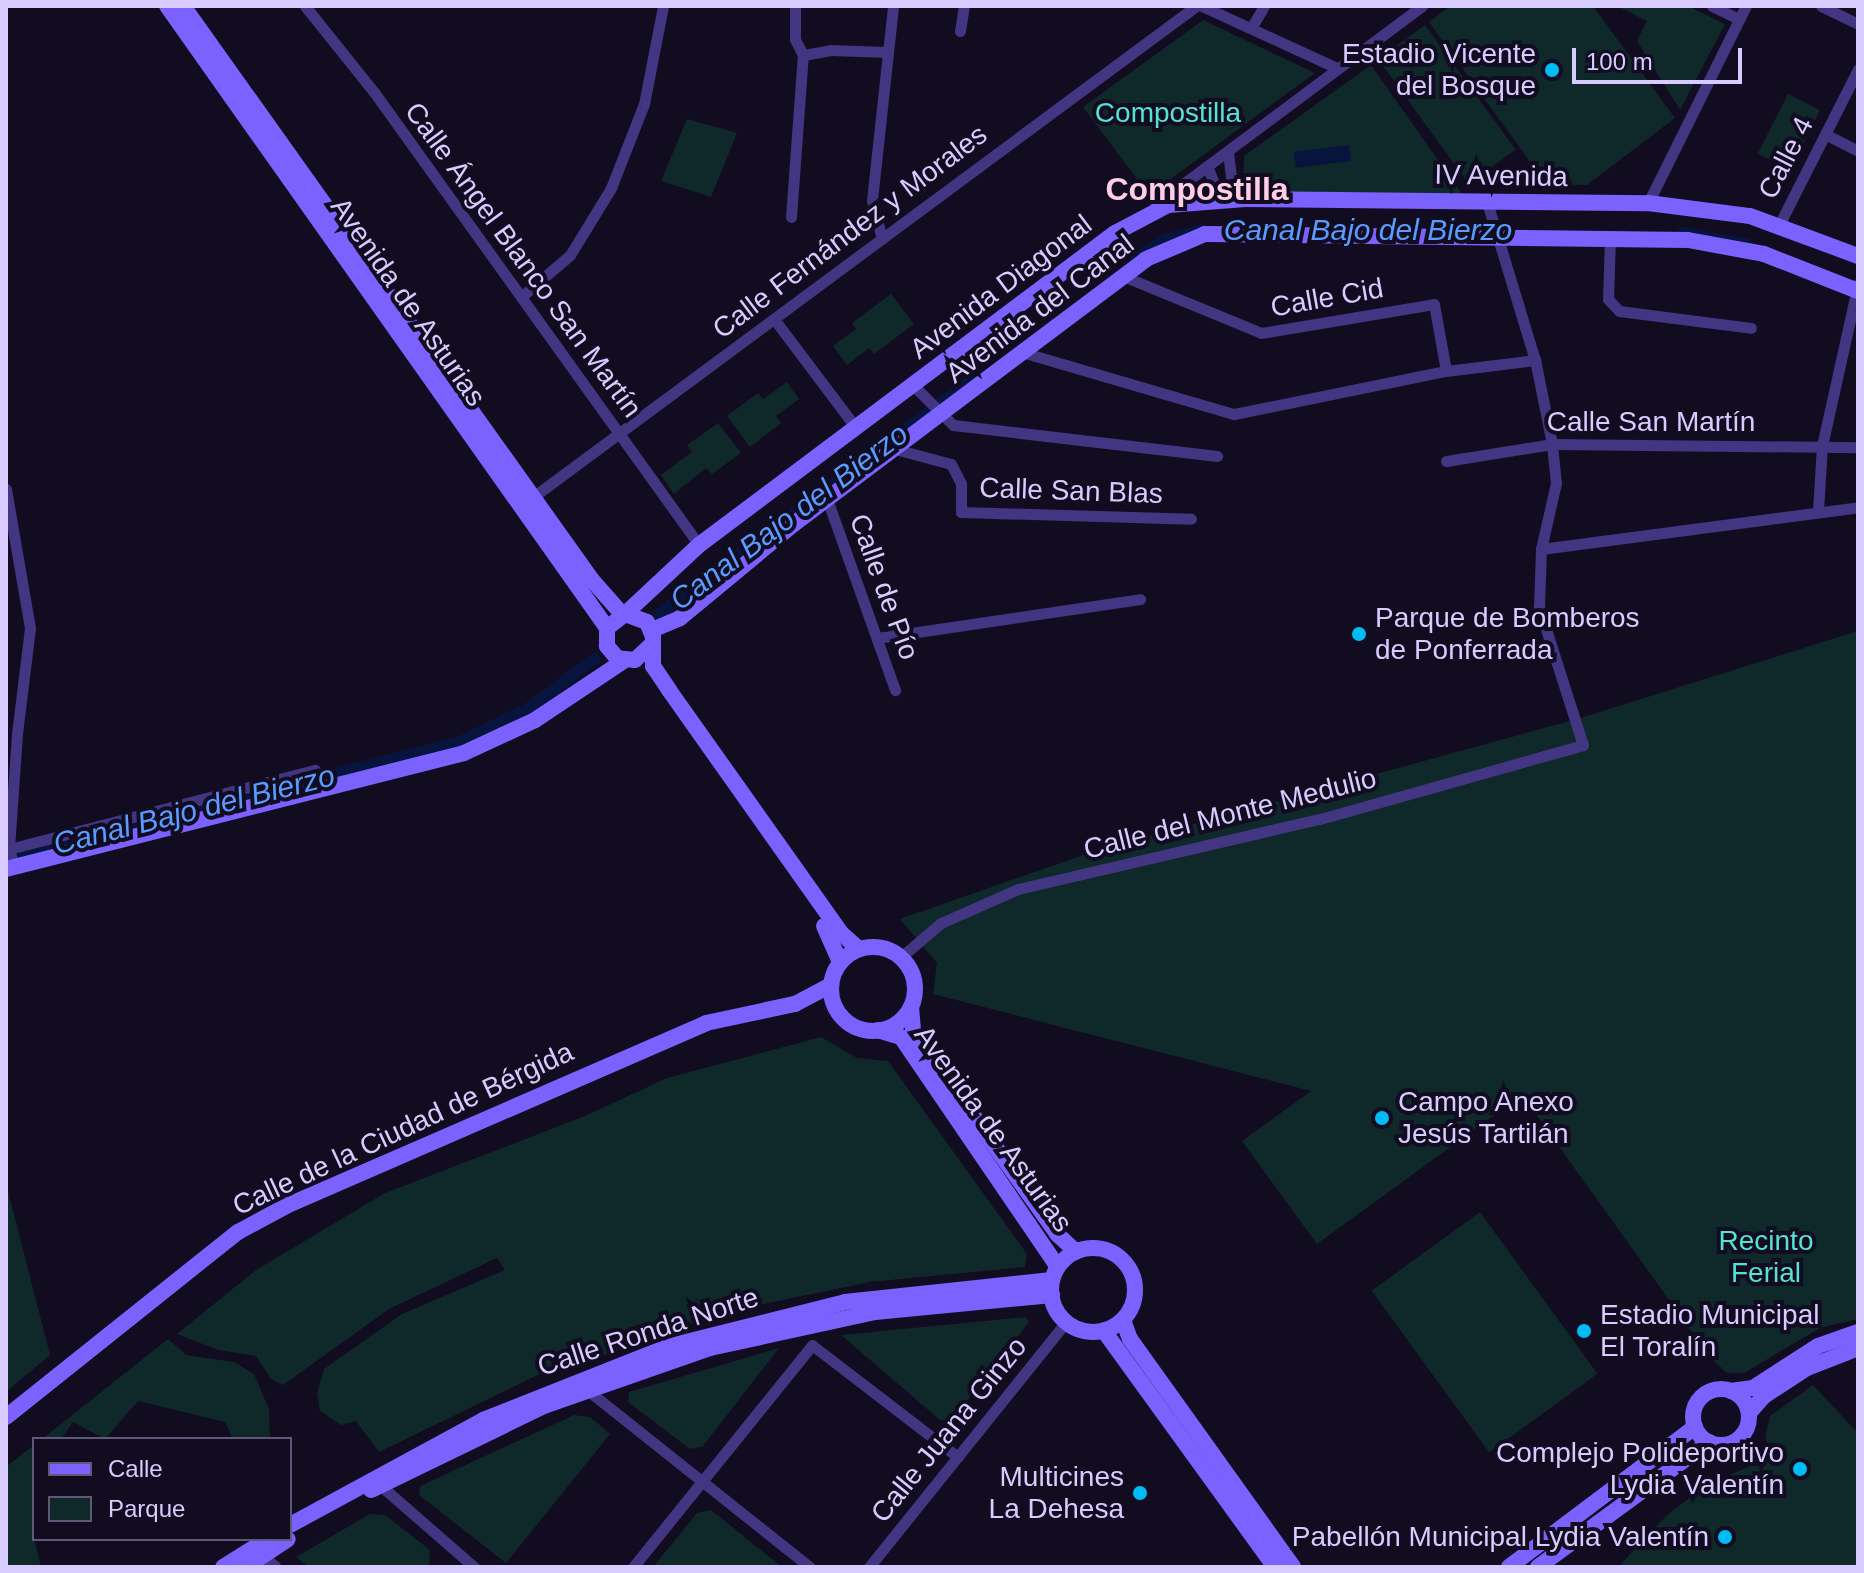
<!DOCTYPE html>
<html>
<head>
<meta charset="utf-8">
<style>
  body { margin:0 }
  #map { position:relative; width:1864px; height:1573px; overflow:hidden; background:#120c20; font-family:Helvetica,sans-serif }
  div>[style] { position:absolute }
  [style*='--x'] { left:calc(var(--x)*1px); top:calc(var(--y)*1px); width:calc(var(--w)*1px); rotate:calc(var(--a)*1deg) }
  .green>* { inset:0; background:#0f282a; transform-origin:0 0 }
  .water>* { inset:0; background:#07143e; transform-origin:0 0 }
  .canal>* { height:12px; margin:-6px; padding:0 6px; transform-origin:6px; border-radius:6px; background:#07143e }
  .street>* { height:11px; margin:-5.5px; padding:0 5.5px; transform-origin:5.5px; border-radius:5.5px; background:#423581 }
  .secondary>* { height:16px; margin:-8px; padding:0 8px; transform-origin:8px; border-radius:8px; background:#7b62ff }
  .secondary>.ring { margin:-8px; padding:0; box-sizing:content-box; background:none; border:16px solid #7b62ff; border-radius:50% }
  .dots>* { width:22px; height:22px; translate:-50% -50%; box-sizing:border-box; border:4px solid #120c20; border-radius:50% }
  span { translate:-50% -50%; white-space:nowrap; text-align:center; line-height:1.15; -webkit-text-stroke:8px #120c20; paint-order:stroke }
  .poi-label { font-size:28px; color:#d8cbff }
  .right { translate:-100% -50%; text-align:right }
  .left { translate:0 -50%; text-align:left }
  .park-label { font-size:28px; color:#53e3d3 }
  .street-label { font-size:28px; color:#d8cbff }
  .water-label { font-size:30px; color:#599bff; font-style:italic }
  .quarter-label { font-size:32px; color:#ffcde6; font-weight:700 }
  .frame { position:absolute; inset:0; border:8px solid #d8cbff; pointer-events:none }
  .legend { position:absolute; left:32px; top:1437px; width:260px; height:104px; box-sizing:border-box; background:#120c20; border:2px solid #615879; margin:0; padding:10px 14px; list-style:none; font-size:24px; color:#d8cbff }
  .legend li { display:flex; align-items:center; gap:16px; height:40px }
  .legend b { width:40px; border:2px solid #615879 }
  .scale { position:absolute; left:1572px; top:48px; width:170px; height:36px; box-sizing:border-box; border:4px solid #d8cbff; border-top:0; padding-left:10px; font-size:24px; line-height:28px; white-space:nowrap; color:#d8cbff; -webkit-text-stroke:6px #120c20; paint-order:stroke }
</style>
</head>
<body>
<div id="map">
  <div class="green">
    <i style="clip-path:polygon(1450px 6px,1593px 6px,1675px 118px,1587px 185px,1546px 184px,1429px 22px)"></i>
    <i style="clip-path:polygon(1617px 6px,1688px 6px,1725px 24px,1680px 110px,1637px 41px,1647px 21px)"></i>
    <i style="clip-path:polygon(1203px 20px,1315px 73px,1149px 195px,1083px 107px)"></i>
    <i style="left:1425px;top:25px;width:154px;height:58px;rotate:54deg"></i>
    <i style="clip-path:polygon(1371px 65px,1462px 194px,1252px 191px,1243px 183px,1244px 156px)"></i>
    <i style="left:1788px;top:94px;width:36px;height:67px;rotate:27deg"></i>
    <i style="clip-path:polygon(687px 119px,737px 133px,711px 197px,661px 181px)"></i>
    <i style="clip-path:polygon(891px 294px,914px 324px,874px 354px,869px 348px,847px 365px,833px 346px,856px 329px,852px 323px)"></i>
    <i style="clip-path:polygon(787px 382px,799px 399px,776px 416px,781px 423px,750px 447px,727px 416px,758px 393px,763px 399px)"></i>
    <i style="clip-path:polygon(718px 423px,741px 453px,712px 474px,706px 468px,674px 494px,661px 475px,692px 452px,687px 445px)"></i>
    <i style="clip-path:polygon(1858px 631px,1858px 1319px,1820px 1328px,1744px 1373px,1727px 1373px,1710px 1357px,1522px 1095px,1317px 1244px,1242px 1141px,1311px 1091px,933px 994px,937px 963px,900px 919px,1092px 852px,1577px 719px)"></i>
    <i style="clip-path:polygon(821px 1037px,857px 1058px,888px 1061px,1027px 1254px,1025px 1267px,870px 1282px,725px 1312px,550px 1374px,548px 1370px,379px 1452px,356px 1421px,341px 1425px,320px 1411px,317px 1393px,324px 1369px,402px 1314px,505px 1270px,497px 1258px,389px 1309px,283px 1385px,271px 1379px,256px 1356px,218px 1350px,177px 1334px,256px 1270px,385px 1193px,585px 1116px,667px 1078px)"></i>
    <i style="clip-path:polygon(6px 1183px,50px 1355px,6px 1392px)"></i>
    <i style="left:1480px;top:1212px;width:200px;height:134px;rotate:54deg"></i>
    <i style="clip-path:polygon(1026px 1317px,1029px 1322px,953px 1419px,940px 1420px,841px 1335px)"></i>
    <i style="clip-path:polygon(168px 1339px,186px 1355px,234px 1362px,254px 1374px,269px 1409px,270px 1439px,233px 1439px,225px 1422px,138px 1401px,105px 1439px,73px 1422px,61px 1439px,42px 1439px)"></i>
    <i style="clip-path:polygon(779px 1348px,703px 1446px,690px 1449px,628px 1402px,629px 1392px)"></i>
    <i style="clip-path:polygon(1813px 1385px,1858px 1433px,1858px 1567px,1618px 1567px,1667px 1515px,1708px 1484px,1776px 1455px,1765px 1438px,1770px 1416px)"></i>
    <i style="clip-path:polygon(574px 1415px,590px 1417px,610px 1434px,506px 1563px,419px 1495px,420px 1486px)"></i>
    <i style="clip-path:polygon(34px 1445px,34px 1539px,41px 1567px,6px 1567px,6px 1467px)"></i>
    <i style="clip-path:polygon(711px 1510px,782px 1567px,653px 1567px,697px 1513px)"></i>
    <i style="clip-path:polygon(370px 1514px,385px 1515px,430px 1550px,429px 1567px,309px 1567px,296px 1557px)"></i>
  </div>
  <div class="water">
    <i style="left:1349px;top:145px;width:16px;height:56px;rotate:83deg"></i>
  </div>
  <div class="canal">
    <i style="--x:1682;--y:233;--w:65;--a:9.8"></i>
    <i style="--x:1136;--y:257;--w:36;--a:-30"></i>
    <i style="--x:1167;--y:239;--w:37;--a:-14"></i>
    <i style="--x:659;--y:614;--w:389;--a:-36.8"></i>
    <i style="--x:6;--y:858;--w:466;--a:-14.3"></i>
    <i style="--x:458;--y:743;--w:76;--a:-25.9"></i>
    <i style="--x:526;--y:710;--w:86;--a:-36.5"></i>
  </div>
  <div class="street">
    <i style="--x:305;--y:6;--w:110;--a:51.3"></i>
    <i style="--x:374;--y:92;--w:558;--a:54.34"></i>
    <i style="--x:1202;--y:6;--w:149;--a:24.7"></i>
    <i style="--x:1712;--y:6;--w:30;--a:26"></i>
    <i style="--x:1821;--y:6;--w:41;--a:25.9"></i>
    <i style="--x:1253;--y:25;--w:22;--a:-60"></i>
    <i style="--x:960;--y:31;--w:25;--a:-81"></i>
    <i style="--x:803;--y:55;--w:27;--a:-10"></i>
    <i style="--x:830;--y:50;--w:58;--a:2"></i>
    <i style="--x:1825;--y:134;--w:37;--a:27"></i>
    <i style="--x:1228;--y:152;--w:31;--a:83"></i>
    <i style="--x:1232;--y:183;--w:21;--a:51"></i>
    <i style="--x:1207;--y:166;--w:37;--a:68"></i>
    <i style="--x:1648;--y:203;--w:220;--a:-63.6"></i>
    <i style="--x:1155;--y:205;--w:333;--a:-36.7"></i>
    <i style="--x:791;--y:217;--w:162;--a:-85.8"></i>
    <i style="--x:803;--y:55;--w:18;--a:-117"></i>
    <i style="--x:795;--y:39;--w:33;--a:-90"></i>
    <i style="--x:1779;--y:225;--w:175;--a:-63.1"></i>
    <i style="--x:1610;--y:237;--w:62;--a:91.8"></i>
    <i style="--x:1608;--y:299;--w:16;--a:47"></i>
    <i style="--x:1619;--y:311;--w:133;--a:7.3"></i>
    <i style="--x:882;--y:239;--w:40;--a:-104.4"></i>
    <i style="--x:872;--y:200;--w:195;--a:-83.8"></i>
    <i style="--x:1123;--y:276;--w:149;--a:22.4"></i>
    <i style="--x:1261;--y:333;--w:175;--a:-9.5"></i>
    <i style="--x:1434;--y:304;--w:68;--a:79.8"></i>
    <i style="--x:521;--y:297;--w:65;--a:-40.6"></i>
    <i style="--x:570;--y:255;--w:79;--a:-58.5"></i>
    <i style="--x:611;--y:188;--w:90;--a:-68.6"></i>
    <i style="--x:644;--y:104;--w:100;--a:-79"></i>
    <i style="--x:774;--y:319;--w:136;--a:53"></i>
    <i style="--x:1025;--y:353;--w:218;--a:16.3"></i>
    <i style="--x:1234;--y:414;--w:216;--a:-11.5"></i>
    <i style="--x:1446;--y:371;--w:90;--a:-7"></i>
    <i style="--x:914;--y:386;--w:55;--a:45"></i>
    <i style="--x:953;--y:425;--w:266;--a:6.7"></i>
    <i style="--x:895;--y:449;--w:58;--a:15"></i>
    <i style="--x:951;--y:464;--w:22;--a:63"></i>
    <i style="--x:961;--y:484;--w:28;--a:90"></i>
    <i style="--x:961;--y:512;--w:230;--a:1.7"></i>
    <i style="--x:1446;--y:461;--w:107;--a:-9.1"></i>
    <i style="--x:1552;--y:444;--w:306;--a:0.6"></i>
    <i style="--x:6;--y:489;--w:141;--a:80.2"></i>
    <i style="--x:30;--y:628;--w:107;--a:97"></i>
    <i style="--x:17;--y:734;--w:115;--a:94"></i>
    <i style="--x:9;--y:849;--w:19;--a:74"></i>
    <i style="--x:533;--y:497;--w:825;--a:-36.52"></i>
    <i style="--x:827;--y:499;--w:203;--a:70.4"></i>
    <i style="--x:1818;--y:511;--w:65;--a:-86.5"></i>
    <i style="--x:1822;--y:446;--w:166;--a:-77.5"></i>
    <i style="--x:1541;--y:549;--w:320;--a:-7.5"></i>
    <i style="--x:877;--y:638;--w:266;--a:-8.4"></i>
    <i style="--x:9;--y:849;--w:316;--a:-14.5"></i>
    <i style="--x:315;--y:770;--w:21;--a:73"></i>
    <i style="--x:901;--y:957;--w:52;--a:-40.4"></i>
    <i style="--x:941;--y:923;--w:84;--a:-23.8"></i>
    <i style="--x:1018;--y:889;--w:310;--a:-13.1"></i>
    <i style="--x:1320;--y:819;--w:273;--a:-15.7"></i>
    <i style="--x:1583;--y:745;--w:145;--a:-107.7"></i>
    <i style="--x:1539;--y:607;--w:58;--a:-88"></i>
    <i style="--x:1541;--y:549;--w:68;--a:-77.2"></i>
    <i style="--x:1556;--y:483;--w:39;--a:-96"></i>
    <i style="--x:1552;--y:444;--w:86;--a:-101.4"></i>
    <i style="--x:1535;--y:360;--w:165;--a:-106.9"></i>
    <i style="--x:812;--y:1345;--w:184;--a:37.5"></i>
    <i style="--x:586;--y:1389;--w:286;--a:38.5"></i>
    <i style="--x:380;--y:1485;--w:125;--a:41.1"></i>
    <i style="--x:258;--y:1552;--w:23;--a:40"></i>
    <i style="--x:633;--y:1567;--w:285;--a:-51.1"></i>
    <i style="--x:869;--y:1567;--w:314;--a:-51.2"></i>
  </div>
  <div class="secondary">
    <i style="--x:167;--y:6;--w:762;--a:54.72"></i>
    <i style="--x:183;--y:6;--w:705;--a:54.53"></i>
    <i style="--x:592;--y:580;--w:45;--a:48.6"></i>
    <i style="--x:625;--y:614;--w:101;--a:-43"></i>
    <i style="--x:699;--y:545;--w:520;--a:-36.87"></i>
    <i style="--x:1115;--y:233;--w:60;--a:-27.8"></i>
    <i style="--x:1168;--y:205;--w:77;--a:-4.5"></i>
    <i style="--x:1245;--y:199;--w:403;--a:0.6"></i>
    <i style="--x:1648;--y:203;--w:103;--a:7.3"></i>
    <i style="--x:1750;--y:216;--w:115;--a:20.3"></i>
    <i style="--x:652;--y:630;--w:30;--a:-23"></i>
    <i style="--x:680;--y:618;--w:149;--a:-39.6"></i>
    <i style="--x:795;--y:523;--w:439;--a:-36.9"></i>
    <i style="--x:1146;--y:259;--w:64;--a:-23"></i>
    <i style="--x:1205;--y:234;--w:483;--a:0.7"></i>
    <i style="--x:1688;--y:240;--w:77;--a:10.4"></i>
    <i style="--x:1764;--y:254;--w:101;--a:21.5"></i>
    <i style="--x:651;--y:645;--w:22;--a:137"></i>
    <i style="--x:635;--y:660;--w:18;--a:-174"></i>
    <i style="--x:617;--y:658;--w:16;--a:-130"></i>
    <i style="--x:607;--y:646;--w:18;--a:-90"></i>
    <i style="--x:607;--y:628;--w:23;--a:-38"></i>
    <i style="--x:625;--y:614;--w:23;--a:20"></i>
    <i style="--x:647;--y:622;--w:16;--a:68"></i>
    <i style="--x:653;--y:637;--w:29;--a:90"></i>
    <i style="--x:653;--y:666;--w:29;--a:56"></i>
    <i style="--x:669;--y:690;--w:298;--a:54.7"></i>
    <i style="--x:841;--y:933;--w:24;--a:42"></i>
    <i style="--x:6;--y:869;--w:472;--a:-14.2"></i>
    <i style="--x:464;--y:753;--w:78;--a:-24.9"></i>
    <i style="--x:535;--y:720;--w:108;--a:-33.7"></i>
    <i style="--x:824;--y:926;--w:39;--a:66"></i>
    <i class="ring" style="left:831px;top:947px;width:68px;height:68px"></i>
    <i style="--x:911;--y:1007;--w:24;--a:85"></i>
    <i style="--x:913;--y:1031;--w:249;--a:54.6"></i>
    <i style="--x:1057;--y:1234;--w:26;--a:43"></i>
    <i style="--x:878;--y:1030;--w:24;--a:17"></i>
    <i style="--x:901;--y:1037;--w:278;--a:55.7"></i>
    <i class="ring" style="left:1051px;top:1248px;width:68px;height:68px"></i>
    <i style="--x:1123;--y:1320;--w:20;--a:70"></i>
    <i style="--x:1130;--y:1339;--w:280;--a:54.4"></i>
    <i style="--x:1104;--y:1331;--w:291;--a:54.1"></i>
    <i class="ring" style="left:1693px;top:1389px;width:40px;height:40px"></i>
    <i style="--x:1731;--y:1391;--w:22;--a:-8"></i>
    <i style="--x:1753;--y:1388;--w:77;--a:-32.9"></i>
    <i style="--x:1818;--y:1346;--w:42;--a:-19.3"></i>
    <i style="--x:1749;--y:1413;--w:23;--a:-49"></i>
    <i style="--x:1764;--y:1396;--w:51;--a:-33.1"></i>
    <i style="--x:1807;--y:1368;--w:55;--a:-21.4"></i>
    <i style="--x:6;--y:1417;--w:297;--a:-38.6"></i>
    <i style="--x:238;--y:1232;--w:55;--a:-28.4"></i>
    <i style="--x:286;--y:1206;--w:458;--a:-23.5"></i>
    <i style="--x:706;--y:1023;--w:91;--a:-12.1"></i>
    <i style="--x:795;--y:1004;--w:41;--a:-27.8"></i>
    <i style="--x:371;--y:1490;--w:192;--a:-25.9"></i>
    <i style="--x:544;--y:1406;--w:176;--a:-19.3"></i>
    <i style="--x:710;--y:1348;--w:169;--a:-12.3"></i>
    <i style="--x:875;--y:1312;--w:178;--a:-5.5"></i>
    <i style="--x:290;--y:1525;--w:220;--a:-28.5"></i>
    <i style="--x:483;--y:1420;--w:201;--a:-21.6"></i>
    <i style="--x:670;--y:1346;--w:180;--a:-14.1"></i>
    <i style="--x:845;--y:1302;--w:208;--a:-6.1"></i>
    <i style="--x:223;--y:1567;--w:53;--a:-31.9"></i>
    <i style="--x:246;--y:1567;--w:50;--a:-33.7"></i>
    <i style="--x:1509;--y:1567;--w:233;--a:-37"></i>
    <i style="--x:1538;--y:1567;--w:212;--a:-36.2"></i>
  </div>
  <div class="dots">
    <i style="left:1552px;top:70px;background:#00bcf6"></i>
    <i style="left:1359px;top:634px;background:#00bcf6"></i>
    <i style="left:1382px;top:1118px;background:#00bcf6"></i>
    <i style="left:1584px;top:1331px;background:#00bcf6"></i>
    <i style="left:1800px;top:1469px;background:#00bcf6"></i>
    <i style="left:1140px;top:1493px;background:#00bcf6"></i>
    <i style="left:1725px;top:1537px;background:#00bcf6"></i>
  </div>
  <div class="poi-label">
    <span class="right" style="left:1536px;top:70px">Estadio Vicente<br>del Bosque</span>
    <span class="left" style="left:1375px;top:634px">Parque de Bomberos<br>de Ponferrada</span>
    <span class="left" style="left:1398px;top:1118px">Campo Anexo<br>Jesús Tartilán</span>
    <span class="left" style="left:1600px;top:1331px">Estadio Municipal<br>El Toralín</span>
    <span class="right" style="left:1784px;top:1469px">Complejo Polideportivo<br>Lydia Valentín</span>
    <span class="right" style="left:1124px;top:1493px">Multicines<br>La Dehesa</span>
    <span class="right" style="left:1709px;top:1537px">Pabellón Municipal Lydia Valentín</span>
  </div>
  <div class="park-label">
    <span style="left:1168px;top:113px">Compostilla</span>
    <span style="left:1766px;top:1257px">Recinto<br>Ferial</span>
  </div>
  <div class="street-label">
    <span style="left:1786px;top:158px;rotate:-63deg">Calle 4</span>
    <span style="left:1501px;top:176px;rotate:1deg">IV Avenida</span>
    <span style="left:850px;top:232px;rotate:-37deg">Calle Fernández y Morales</span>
    <span style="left:523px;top:260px;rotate:54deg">Calle Ángel Blanco San Martín</span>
    <span style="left:1001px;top:287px;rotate:-37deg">Avenida Diagonal</span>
    <span style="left:1327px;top:298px;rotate:-10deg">Calle Cid</span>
    <span style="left:408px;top:302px;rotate:55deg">Avenida de Asturias</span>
    <span style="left:1040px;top:309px;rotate:-37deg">Avenida del Canal</span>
    <span style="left:1651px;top:422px">Calle San Martín</span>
    <span style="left:1071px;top:491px;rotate:2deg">Calle San Blas</span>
    <span style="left:884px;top:587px;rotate:70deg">Calle de Pío</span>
    <span style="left:1230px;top:814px;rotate:-14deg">Calle del Monte Medulio</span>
    <span style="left:403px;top:1129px;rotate:-25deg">Calle de la Ciudad de Bérgida</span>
    <span style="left:993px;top:1129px;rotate:54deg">Avenida de Asturias</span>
    <span style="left:648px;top:1332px;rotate:-18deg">Calle Ronda Norte</span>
    <span style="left:949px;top:1430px;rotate:-51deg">Calle Juana Ginzo</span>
  </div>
  <div class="water-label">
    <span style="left:1368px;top:230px">Canal Bajo del Bierzo</span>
    <span style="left:789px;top:517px;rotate:-37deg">Canal Bajo del Bierzo</span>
    <span style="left:194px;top:810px;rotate:-14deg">Canal Bajo del Bierzo</span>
  </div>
  <div class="quarter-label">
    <span style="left:1197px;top:189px">Compostilla</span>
  </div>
  <div class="frame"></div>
  <ul class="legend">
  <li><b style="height:10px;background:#7b62ff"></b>Calle</li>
  <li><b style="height:22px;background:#0f282a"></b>Parque</li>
  </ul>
  <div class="scale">100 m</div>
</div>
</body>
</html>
